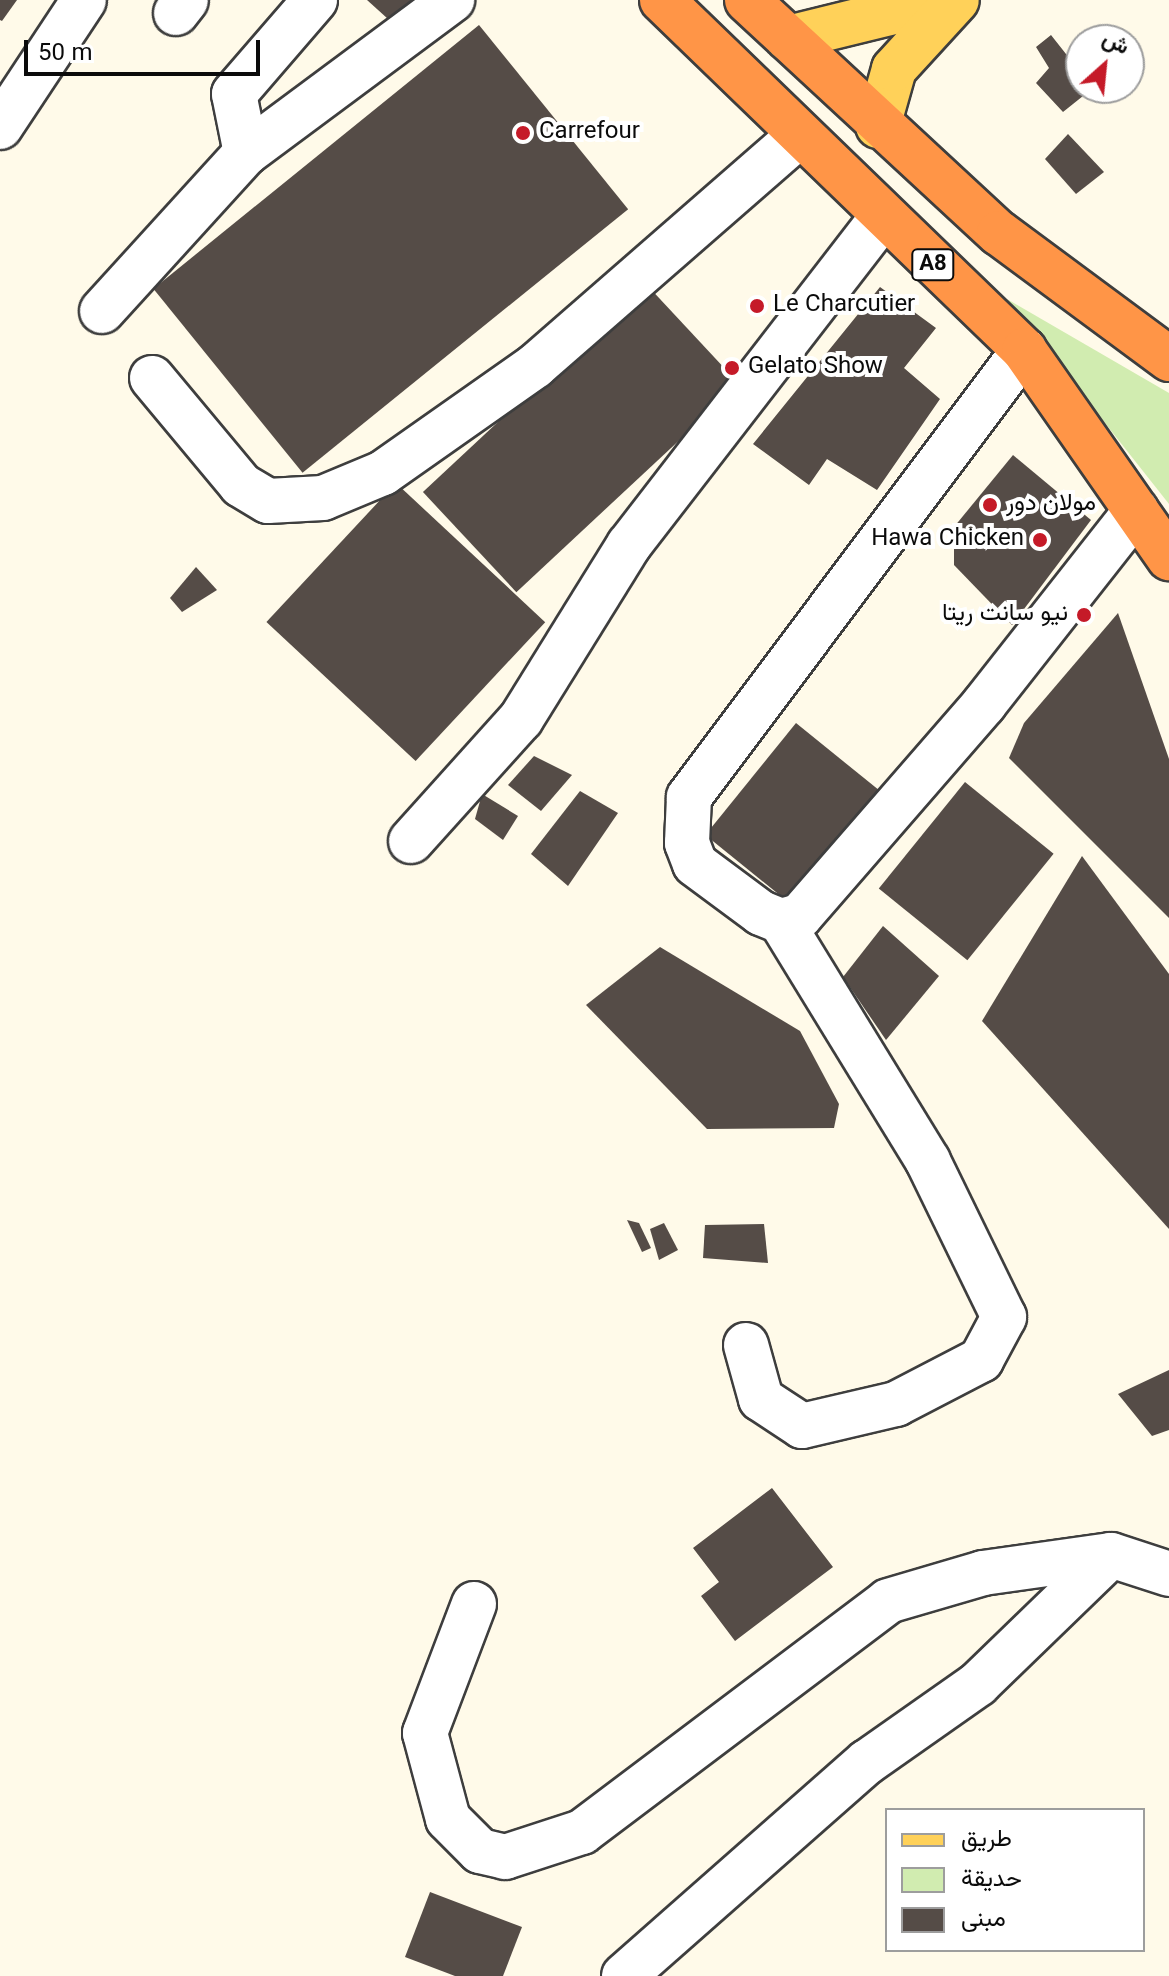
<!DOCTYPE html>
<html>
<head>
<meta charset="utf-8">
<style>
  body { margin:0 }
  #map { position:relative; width:1169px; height:1976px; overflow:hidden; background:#fffae9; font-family:Georgia,Vazirmatn,serif }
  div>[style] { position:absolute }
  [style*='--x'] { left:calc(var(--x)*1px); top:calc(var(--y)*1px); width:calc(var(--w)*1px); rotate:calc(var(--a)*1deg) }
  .green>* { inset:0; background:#d1ecb0 }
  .building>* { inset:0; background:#554c47; transform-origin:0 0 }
  .roads { filter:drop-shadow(2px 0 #3e3e3e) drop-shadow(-2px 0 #3e3e3e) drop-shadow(0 2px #3e3e3e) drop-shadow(0 -2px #3e3e3e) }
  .minor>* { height:44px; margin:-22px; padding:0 22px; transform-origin:22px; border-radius:22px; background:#fff }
  .major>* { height:44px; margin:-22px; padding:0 22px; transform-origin:22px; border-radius:22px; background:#ffd159 }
  .highway>* { height:44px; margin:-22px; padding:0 22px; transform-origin:22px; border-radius:22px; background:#ff9547 }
  .dots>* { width:22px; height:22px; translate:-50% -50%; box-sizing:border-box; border:4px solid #fff; border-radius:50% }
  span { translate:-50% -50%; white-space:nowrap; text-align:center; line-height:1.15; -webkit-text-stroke:8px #fff; paint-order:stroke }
  .shield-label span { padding:2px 6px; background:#fff; border:2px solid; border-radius:6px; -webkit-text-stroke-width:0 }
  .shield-label { font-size:22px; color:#0b0b0b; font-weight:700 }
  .poi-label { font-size:24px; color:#0b0b0b }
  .left { translate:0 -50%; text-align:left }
  .right { translate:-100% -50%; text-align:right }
  .legend { position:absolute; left:885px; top:1808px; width:260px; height:144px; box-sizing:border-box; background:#fff; border:2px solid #9d9d9d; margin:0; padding:10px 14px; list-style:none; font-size:24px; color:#0b0b0b }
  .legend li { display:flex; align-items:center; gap:16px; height:40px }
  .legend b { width:40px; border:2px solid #9d9d9d }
  .north { position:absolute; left:1065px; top:24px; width:80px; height:80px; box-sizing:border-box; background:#fff; border:2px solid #9d9d9d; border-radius:50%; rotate:27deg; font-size:22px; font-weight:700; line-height:32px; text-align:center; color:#0b0b0b }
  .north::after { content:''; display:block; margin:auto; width:28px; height:36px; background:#c51a28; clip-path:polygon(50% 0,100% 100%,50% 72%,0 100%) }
  .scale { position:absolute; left:24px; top:40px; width:236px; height:36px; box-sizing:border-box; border:4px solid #0b0b0b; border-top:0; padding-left:10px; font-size:24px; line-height:28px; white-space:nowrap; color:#0b0b0b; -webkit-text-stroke:6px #fff; paint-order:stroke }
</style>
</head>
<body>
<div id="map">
  <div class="green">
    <i style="clip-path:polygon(1007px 299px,1169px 393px,1169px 504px)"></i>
  </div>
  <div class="building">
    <i style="clip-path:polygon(0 0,17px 0,2px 21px,0 20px)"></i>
    <i style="clip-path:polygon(367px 0,423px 0,398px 28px)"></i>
    <i style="left:479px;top:25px;width:237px;height:419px;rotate:51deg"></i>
    <i style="clip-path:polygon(1051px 35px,1081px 73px,1081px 88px,1093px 88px,1063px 112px,1036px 83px,1049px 68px,1036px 47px)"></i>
    <i style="clip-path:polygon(1068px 134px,1104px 172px,1076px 194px,1045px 159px)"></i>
    <i style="left:646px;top:284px;width:137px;height:305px;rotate:47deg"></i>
    <i style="clip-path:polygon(880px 287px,936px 328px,904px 368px,940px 399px,877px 490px,827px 459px,809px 485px,753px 444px)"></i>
    <i style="clip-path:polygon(1013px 455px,1091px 520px,1012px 625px,954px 565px,954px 527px)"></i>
    <i style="left:396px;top:483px;width:204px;height:190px;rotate:43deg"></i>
    <i style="clip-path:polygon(196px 567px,217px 590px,182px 612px,170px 598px)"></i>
    <i style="clip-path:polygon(1118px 613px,1169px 759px,1169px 918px,1009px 758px,1024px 723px)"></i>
    <i style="left:796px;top:723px;width:109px;height:144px;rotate:39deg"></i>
    <i style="clip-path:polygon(534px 756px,572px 775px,541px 811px,508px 785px)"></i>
    <i style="left:965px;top:782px;width:114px;height:137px;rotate:39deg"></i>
    <i style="clip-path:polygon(580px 791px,618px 813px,568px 886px,531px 854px)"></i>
    <i style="clip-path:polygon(482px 794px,518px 816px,503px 840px,475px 819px)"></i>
    <i style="clip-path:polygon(1082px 856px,1169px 974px,1169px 1229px,982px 1021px)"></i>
    <i style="clip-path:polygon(883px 926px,939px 976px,886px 1040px,843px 977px)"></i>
    <i style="clip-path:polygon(660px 947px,800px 1031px,839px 1104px,834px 1128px,707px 1129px,586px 1005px)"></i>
    <i style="clip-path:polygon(627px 1220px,639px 1223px,651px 1248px,642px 1252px)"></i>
    <i style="clip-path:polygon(664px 1223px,678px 1250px,659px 1260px,650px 1229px)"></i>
    <i style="clip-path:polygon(764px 1224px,768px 1263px,703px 1258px,705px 1225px)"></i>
    <i style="clip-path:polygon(1169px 1370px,1169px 1430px,1152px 1436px,1118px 1394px)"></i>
    <i style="clip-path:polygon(772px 1488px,833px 1567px,735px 1641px,701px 1596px,719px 1582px,693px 1548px)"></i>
    <i style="clip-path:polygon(430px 1892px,522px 1927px,503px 1976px,455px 1976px,405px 1957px)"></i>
  </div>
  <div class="roads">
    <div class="minor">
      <i style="--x:176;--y:13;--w:16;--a:-52"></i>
      <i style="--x:0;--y:127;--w:152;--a:-56.5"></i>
      <i style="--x:246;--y:153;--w:60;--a:-101.5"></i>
      <i style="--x:234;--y:94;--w:124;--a:-49.2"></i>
      <i style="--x:102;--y:311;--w:214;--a:-47.7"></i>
      <i style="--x:246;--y:153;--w:257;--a:-36.6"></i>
      <i style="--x:1024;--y:350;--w:559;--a:126.85"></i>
      <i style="--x:689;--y:797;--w:46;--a:92.5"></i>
      <i style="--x:687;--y:843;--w:22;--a:69"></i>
      <i style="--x:695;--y:864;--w:82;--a:36.6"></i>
      <i style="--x:761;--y:913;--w:22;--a:22"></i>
      <i style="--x:781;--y:921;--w:20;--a:-15"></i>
      <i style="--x:800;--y:916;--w:281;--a:-49"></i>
      <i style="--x:984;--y:704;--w:246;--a:-51.8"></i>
      <i style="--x:152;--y:378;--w:139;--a:50.2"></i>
      <i style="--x:241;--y:485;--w:31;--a:31"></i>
      <i style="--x:268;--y:501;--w:55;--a:-3.1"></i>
      <i style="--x:323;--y:498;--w:65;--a:-22.6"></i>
      <i style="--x:383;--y:473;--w:186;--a:-35.1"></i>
      <i style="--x:535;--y:366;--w:350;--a:-41.1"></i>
      <i style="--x:411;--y:841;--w:164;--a:-48"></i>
      <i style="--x:521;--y:719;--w:205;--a:-58.2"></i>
      <i style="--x:629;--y:545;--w:413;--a:-52.3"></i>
      <i style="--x:746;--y:1345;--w:56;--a:74.5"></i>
      <i style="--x:761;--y:1399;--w:49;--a:33.4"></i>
      <i style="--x:802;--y:1426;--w:97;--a:-13.2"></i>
      <i style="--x:896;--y:1404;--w:96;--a:-27.4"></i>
      <i style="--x:981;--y:1360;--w:49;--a:-61.9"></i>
      <i style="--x:1004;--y:1317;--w:174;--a:-116"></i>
      <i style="--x:928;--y:1161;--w:281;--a:-121.5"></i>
      <i style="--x:474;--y:1604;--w:138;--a:110.8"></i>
      <i style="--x:425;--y:1733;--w:89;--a:75"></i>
      <i style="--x:448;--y:1819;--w:45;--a:45"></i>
      <i style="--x:480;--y:1851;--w:26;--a:13"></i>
      <i style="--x:505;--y:1857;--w:81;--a:-18"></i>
      <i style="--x:582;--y:1832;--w:383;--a:-37"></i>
      <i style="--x:888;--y:1601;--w:99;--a:-16.4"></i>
      <i style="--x:983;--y:1573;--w:129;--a:-8"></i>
      <i style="--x:1111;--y:1555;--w:61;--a:18.1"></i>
      <i style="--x:624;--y:1976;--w:324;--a:-41.4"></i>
      <i style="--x:867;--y:1762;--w:136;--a:-35.1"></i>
      <i style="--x:978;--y:1684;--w:185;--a:-44.1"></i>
    </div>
    <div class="major">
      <i style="--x:788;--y:38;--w:160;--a:-13.8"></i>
      <i style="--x:878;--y:126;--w:59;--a:-74.3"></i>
      <i style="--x:894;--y:69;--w:93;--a:-47.6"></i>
    </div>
    <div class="highway">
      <i style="--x:662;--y:0;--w:504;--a:44.03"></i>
      <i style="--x:1024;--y:350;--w:254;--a:55.1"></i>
      <i style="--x:747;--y:0;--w:343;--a:42.8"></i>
      <i style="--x:999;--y:233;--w:212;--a:36.5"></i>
    </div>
  </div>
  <div class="dots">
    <i style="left:523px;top:133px;background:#c51a28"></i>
    <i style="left:757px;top:306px;background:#c51a28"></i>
    <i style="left:732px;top:368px;background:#c51a28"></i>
    <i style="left:990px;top:505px;background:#c51a28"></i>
    <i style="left:1040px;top:540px;background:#c51a28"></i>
    <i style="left:1084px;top:615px;background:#c51a28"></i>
  </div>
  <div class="shield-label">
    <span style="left:933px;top:265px">A8</span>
  </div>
  <div class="poi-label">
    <span class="left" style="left:539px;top:133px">Carrefour</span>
    <span class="left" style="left:773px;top:306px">Le Charcutier</span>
    <span class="left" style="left:748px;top:368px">Gelato Show</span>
    <span class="left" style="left:1006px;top:505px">مولان دور</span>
    <span class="right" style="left:1024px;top:540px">Hawa Chicken</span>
    <span class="right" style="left:1068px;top:615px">نيو سانت ريتا</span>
  </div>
  <ul class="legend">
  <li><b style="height:10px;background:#ffd159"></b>طريق</li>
  <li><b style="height:22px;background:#d1ecb0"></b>حديقة</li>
  <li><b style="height:22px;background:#554c47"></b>مبنى</li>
  </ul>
  <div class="north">ش</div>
  <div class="scale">50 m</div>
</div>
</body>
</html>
